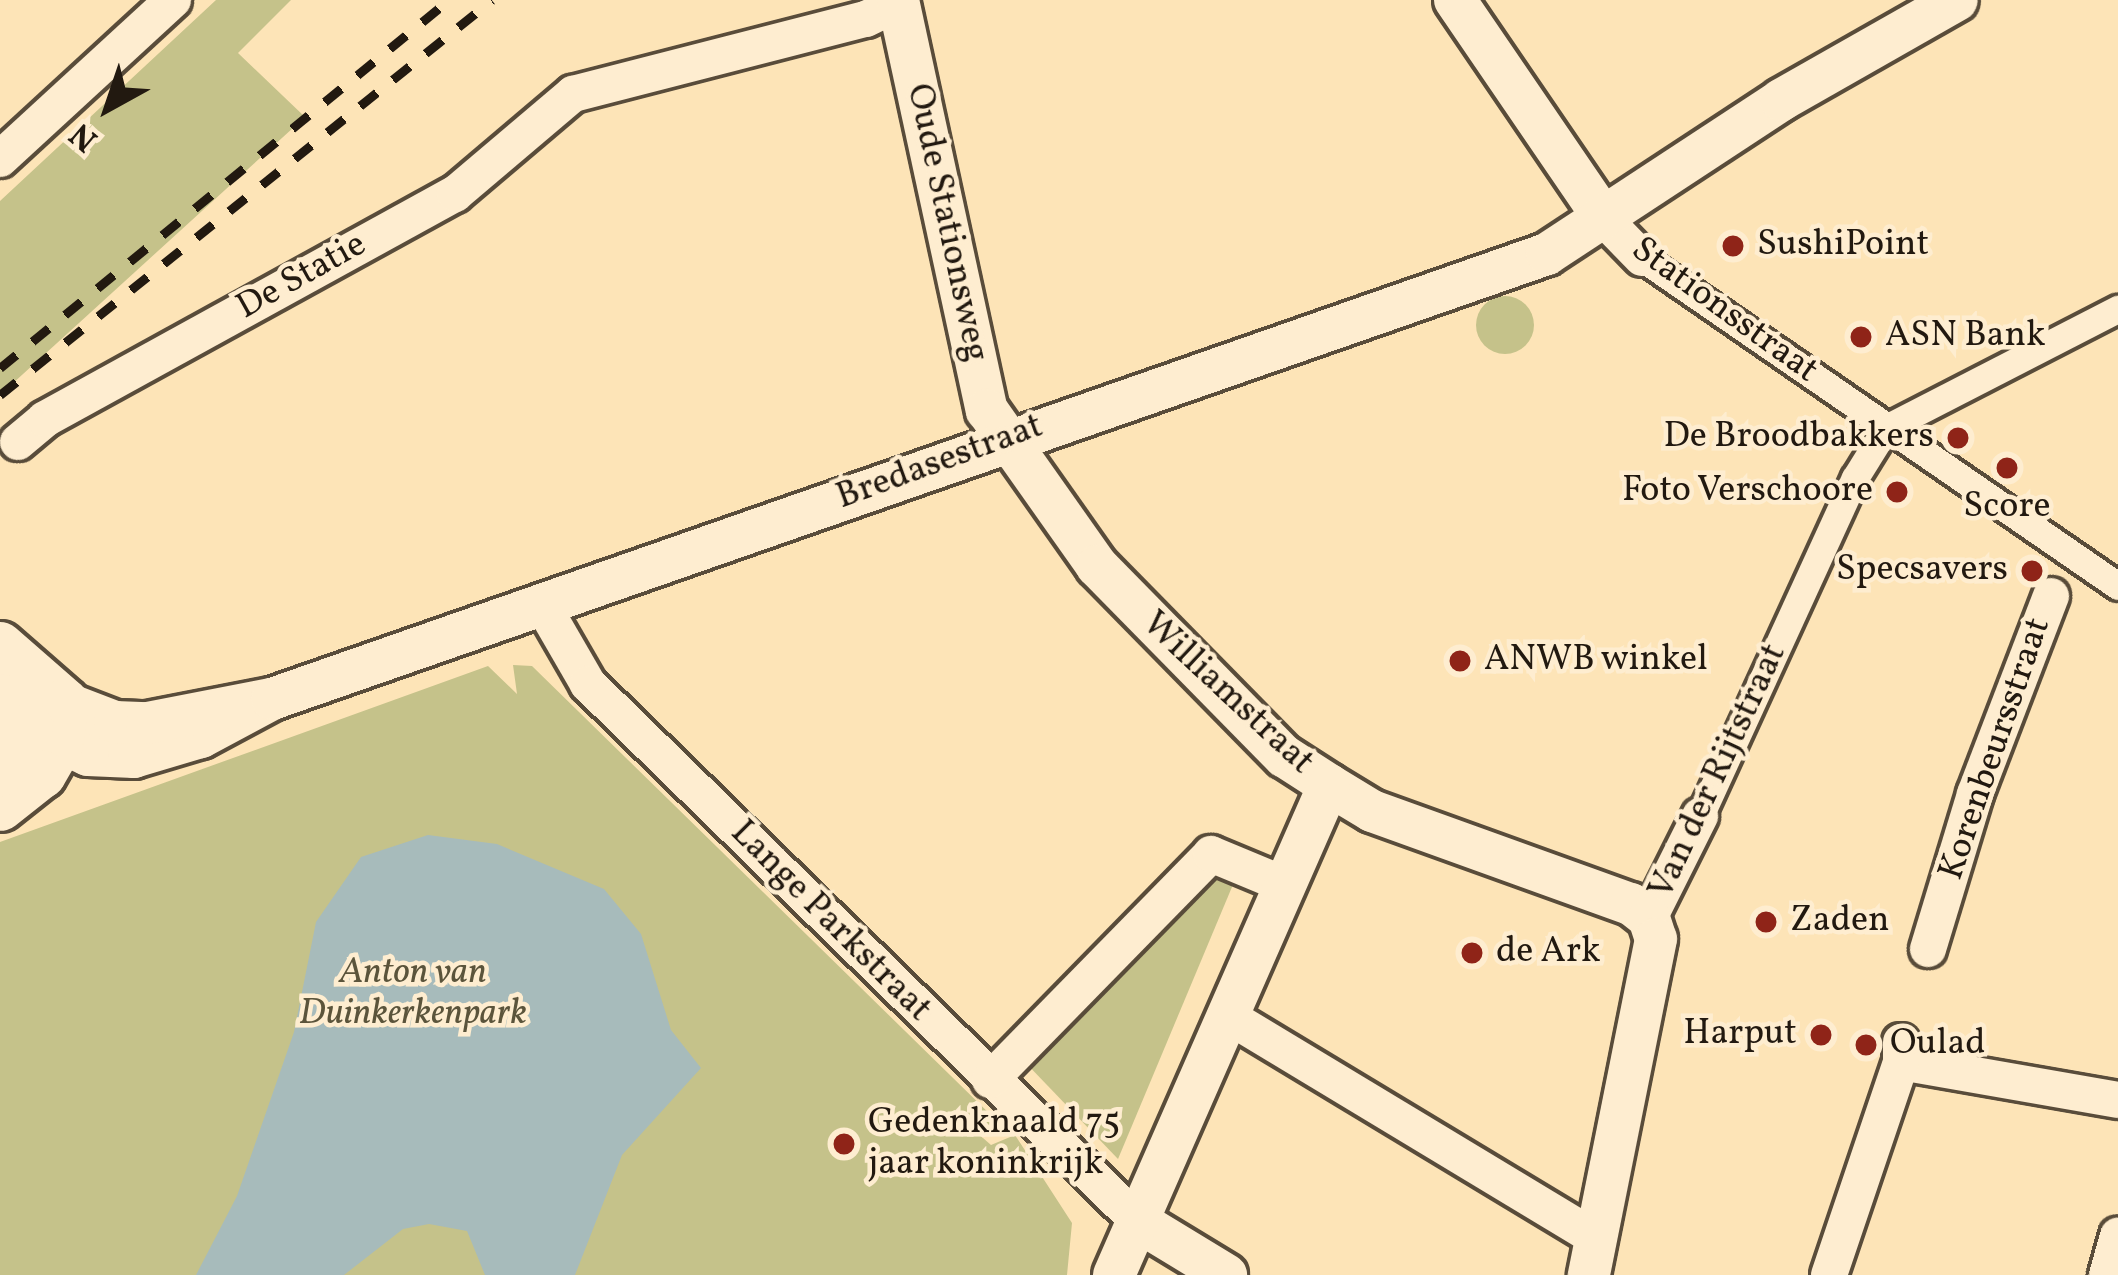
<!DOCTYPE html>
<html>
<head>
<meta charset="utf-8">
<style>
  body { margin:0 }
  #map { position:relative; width:2118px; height:1275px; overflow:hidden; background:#fde4b7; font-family:Vollkorn,serif }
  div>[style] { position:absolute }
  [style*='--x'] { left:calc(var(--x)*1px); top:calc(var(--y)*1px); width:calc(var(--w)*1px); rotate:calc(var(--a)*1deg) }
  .green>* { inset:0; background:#c5c28a }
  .round { border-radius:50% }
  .water>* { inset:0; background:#a7bbbb }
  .roads { filter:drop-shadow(3px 0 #594c3a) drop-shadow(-3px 0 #594c3a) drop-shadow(0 3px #594c3a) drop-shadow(0 -3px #594c3a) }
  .pedestrian>* { height:27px; margin:-13.5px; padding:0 13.5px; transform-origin:13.5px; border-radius:13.5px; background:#feedd0 }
  .minor>* { height:36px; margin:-18px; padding:0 18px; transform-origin:18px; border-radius:18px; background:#feedd0 }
  .tertiary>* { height:42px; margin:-21px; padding:0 21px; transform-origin:21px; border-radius:21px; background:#feedd0 }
  .secondary>* { height:48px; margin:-24px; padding:0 24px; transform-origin:24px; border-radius:24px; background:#feedd0 }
  .rail>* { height:9px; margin-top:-4.5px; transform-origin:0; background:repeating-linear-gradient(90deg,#221910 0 21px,transparent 0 42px) }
  .dots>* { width:33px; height:33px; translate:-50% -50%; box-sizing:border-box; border:6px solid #feedd0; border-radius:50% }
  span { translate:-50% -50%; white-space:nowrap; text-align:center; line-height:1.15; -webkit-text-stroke:9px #feedd0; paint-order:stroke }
  .street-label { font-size:36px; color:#221910 }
  .poi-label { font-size:36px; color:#221910 }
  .left { translate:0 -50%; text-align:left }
  .right { translate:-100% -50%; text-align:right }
  .park-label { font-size:36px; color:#5b543b; font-style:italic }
  .north { position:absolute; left:48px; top:48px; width:120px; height:120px; -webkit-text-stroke:9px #feedd0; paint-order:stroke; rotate:220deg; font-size:33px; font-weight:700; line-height:48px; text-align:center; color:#221910 }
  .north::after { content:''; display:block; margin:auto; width:42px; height:54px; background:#221910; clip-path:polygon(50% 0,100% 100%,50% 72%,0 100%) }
</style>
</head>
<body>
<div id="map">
  <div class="green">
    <i style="clip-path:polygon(216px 0,291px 0,238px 53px,305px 117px,0 395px,0 201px)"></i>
    <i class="round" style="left:1476px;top:296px;width:58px;height:58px"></i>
    <i style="clip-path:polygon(513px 665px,532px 666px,997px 1121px,975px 1131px,991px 1145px,1015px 1135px,1072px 1223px,1067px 1275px,0 1275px,0 842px,488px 666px,517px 694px)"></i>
    <i style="clip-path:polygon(1211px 867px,1237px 875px,1118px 1159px,1023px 1060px)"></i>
  </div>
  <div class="water">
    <i style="clip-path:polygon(428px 835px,497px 844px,604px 889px,641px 934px,671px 1030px,701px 1068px,622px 1155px,575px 1275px,485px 1275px,467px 1231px,429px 1224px,403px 1229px,344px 1275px,196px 1275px,237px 1196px,294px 1032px,316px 922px,361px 857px)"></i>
  </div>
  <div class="roads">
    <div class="pedestrian">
      <i style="--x:1642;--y:258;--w:578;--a:34.57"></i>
      <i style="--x:1700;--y:816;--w:372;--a:-65.4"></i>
      <i style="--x:1855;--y:478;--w:59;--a:-58.2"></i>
      <i style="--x:1886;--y:428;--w:261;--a:-27.2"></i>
    </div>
    <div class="minor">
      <i style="--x:0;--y:159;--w:235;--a:-42.6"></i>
      <i style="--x:1605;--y:220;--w:53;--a:45.8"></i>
      <i style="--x:18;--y:442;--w:35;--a:-40"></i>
      <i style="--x:45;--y:419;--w:468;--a:-28.8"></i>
      <i style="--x:455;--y:194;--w:155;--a:-40.3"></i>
      <i style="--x:573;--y:94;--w:302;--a:-14.4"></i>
      <i style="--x:866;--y:19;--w:30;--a:-26"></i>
      <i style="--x:543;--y:606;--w:90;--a:60"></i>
      <i style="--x:588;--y:684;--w:770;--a:44.32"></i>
      <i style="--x:1649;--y:918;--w:114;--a:-63.4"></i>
      <i style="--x:1928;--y:949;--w:162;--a:-73.1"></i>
      <i style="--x:1975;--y:794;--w:212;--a:-69"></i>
      <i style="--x:1226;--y:1015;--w:432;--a:31.1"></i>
      <i style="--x:1901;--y:1062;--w:220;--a:9.9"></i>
      <i style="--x:990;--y:1080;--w:316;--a:-45.6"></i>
      <i style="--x:1211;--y:854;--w:78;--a:22.6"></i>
      <i style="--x:1829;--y:1275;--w:225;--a:-71.3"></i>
      <i style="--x:1901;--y:1062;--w:20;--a:-90"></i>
      <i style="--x:2107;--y:1275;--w:41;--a:-74.2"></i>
    </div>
    <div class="tertiary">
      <i style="--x:898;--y:0;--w:420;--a:77.8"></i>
      <i style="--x:987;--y:410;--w:191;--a:54.8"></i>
      <i style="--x:1097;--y:566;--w:267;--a:45.5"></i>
      <i style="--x:1284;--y:756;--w:54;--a:32.8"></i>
      <i style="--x:1329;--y:785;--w:50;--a:31.2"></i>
      <i style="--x:1372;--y:811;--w:275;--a:19.8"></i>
      <i style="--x:1631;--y:904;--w:23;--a:38"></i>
      <i style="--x:1649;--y:918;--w:22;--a:72"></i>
      <i style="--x:1656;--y:939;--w:343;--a:101.3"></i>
      <i style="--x:1455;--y:0;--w:266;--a:55.7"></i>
      <i style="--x:272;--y:699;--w:81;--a:151.8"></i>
      <i style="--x:201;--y:737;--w:70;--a:163.4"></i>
      <i style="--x:134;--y:757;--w:46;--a:-177.5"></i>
      <i style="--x:88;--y:755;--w:65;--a:-154.6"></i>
      <i style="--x:29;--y:727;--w:43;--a:-33.7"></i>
      <i style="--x:65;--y:703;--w:53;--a:20.8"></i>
      <i style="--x:115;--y:722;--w:32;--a:2"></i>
      <i style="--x:147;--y:723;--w:127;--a:-10.9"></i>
      <i style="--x:272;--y:699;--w:1350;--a:-19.24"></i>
      <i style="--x:1547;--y:254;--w:280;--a:-33.3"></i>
      <i style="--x:1781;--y:100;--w:202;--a:-29.6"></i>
      <i style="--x:1139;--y:1222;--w:102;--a:31.3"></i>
      <i style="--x:1114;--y:1275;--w:535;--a:-66.31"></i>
    </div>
    <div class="secondary">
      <i style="--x:0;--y:646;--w:86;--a:41.2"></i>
      <i style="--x:65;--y:703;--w:42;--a:98.1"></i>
      <i style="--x:59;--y:745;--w:34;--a:120"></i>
      <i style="--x:42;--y:774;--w:53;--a:141.8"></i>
      <i style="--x:0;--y:698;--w:41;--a:45"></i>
      <i style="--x:29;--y:727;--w:54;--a:122.8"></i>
    </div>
  </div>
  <div class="rail">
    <i style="--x:0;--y:368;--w:581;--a:-39.34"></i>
    <i style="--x:0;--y:395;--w:631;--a:-38.76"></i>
  </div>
  <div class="dots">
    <i style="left:1733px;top:246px;background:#8f2418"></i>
    <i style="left:1861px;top:337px;background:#8f2418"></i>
    <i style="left:1958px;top:438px;background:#8f2418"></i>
    <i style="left:2007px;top:468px;background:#8f2418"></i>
    <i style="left:1897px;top:492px;background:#8f2418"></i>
    <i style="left:2032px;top:571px;background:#8f2418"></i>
    <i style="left:1460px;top:661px;background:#8f2418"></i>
    <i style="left:1766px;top:922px;background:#8f2418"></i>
    <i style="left:1472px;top:953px;background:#8f2418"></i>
    <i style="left:1821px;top:1035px;background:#8f2418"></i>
    <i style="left:1866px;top:1045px;background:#8f2418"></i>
    <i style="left:844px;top:1144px;background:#8f2418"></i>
  </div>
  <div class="street-label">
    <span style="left:946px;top:223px;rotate:78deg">Oude Stationsweg</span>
    <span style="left:302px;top:277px;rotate:-29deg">De Statie</span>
    <span style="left:1724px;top:311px;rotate:36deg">Stationsstraat</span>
    <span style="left:940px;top:463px;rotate:-20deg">Bredasestraat</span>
    <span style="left:1227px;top:694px;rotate:43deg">Williamstraat</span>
    <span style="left:1996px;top:749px;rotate:-71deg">Korenbeursstraat</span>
    <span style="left:1719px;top:772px;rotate:-65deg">Van der Rijtstraat</span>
    <span style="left:830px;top:922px;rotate:45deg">Lange Parkstraat</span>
  </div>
  <div class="poi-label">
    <span class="left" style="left:1757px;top:246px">SushiPoint</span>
    <span class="left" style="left:1885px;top:337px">ASN Bank</span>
    <span class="right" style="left:1934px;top:438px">De Broodbakkers</span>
    <span class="right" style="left:1873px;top:492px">Foto Verschoore</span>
    <span style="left:2007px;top:508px">Score</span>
    <span class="right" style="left:2008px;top:571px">Specsavers</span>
    <span class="left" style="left:1484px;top:661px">ANWB winkel</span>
    <span class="left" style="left:1790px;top:922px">Zaden</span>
    <span class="left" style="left:1496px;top:953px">de Ark</span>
    <span class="right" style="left:1797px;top:1035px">Harput</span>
    <span class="left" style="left:1890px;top:1045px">Oulad</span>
    <span class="left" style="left:868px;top:1144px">Gedenknaald 75<br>jaar koninkrijk</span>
  </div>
  <div class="park-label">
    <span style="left:413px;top:994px">Anton van<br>Duinkerkenpark</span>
  </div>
  <div class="north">N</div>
</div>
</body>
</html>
